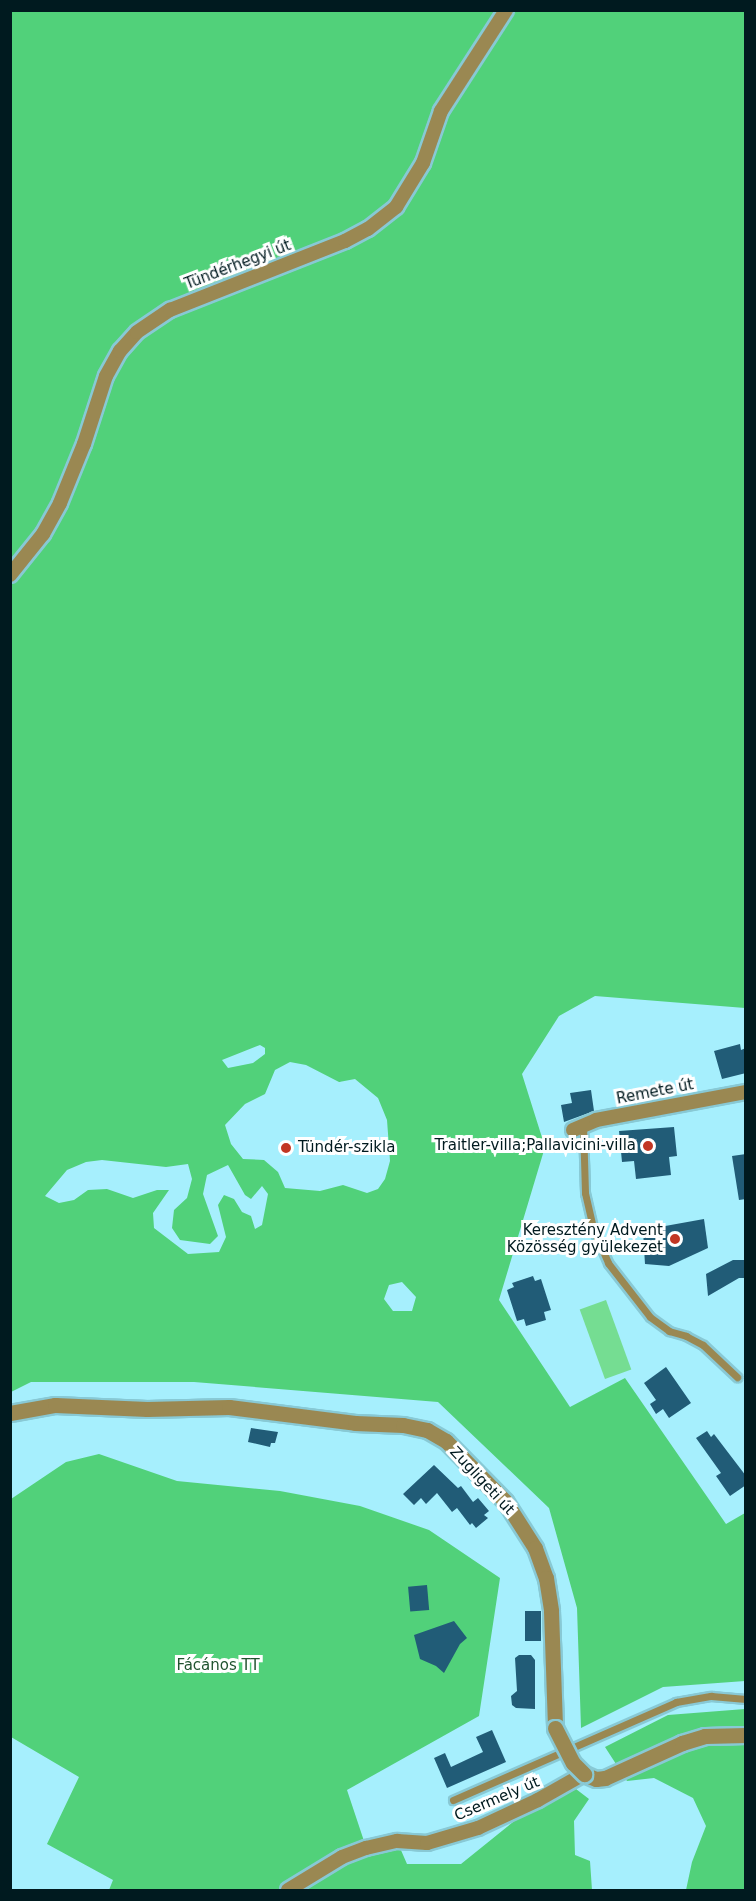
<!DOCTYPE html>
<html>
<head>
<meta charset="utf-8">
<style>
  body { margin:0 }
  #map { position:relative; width:756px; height:1901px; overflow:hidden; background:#a6effd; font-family:"DejaVu Sans",sans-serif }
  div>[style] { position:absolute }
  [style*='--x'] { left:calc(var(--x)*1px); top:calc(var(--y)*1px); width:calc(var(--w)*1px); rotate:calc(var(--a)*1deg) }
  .green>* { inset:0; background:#75dd92; transform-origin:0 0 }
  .forest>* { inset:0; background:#51d17a }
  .building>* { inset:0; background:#215c77; transform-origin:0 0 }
  .roads { filter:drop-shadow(2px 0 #88c9d5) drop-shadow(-2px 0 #88c9d5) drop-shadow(0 2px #88c9d5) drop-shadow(0 -2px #88c9d5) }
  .service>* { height:7px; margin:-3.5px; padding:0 3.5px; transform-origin:3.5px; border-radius:3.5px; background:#9a8852 }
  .minor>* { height:14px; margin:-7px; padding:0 7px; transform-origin:7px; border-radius:7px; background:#9a8852 }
  .tertiary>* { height:15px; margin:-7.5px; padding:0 7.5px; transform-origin:7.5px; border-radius:7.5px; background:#9a8852 }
  .bridges { filter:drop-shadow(2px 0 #88c9d5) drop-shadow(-2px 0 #88c9d5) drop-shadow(0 2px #88c9d5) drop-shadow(0 -2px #88c9d5) }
  .tertiary-bridge>* { height:15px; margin:-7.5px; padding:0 7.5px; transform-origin:7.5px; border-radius:7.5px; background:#9a8852 }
  .dots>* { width:16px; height:16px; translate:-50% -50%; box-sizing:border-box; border:3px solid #fff; border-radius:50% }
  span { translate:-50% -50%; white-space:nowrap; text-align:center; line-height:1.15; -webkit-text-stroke:6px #fff; paint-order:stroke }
  .street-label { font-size:15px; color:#001a1f }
  .poi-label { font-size:15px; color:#001a1f }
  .right { translate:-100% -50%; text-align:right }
  .left { translate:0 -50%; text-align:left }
  .park-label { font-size:15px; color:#215330 }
  .frame { position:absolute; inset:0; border:12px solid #001a1f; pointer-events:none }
</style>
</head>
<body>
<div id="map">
  <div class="green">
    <i style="left:606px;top:1300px;width:74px;height:28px;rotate:70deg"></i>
  </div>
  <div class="forest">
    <i style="clip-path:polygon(evenodd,10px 11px,745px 11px,745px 1008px,595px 996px,559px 1016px,522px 1074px,545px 1147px,499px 1300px,570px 1407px,625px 1378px,726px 1524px,745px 1513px,745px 1681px,663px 1687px,581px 1728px,577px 1608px,549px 1508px,438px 1402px,194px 1382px,31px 1382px,11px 1392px,10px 11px,260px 1045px,265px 1048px,265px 1054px,253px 1063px,228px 1068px,222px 1060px,260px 1045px,10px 11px,290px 1062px,306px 1065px,339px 1082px,355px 1079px,378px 1098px,387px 1120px,390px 1161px,385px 1179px,378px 1189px,367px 1193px,343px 1185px,320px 1191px,285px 1188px,278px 1172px,264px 1160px,243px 1159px,231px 1144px,225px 1125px,245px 1104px,265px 1094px,275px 1070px,290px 1062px,10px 11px,102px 1160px,166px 1167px,188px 1164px,192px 1179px,187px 1198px,174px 1210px,172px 1228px,180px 1240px,210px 1244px,218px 1236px,203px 1194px,207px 1175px,228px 1165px,245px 1195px,251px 1199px,262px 1186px,268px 1194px,262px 1225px,255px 1229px,251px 1216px,242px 1212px,234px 1199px,224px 1195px,218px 1205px,226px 1237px,219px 1252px,188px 1254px,154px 1228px,153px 1213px,169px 1190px,157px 1190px,133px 1198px,107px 1189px,88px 1190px,74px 1200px,59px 1203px,45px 1196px,67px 1170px,86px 1162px,102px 1160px,10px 11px,402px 1282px,416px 1297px,412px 1311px,393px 1311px,384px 1299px,389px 1285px,402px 1282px)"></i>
    <i style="clip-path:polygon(99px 1454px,177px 1481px,280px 1491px,360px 1506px,429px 1530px,500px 1578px,479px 1716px,347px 1790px,366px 1847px,397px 1841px,407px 1864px,461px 1864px,518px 1818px,576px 1789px,589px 1799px,574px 1821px,575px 1855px,590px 1861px,592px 1890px,109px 1890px,113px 1880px,47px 1844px,79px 1777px,11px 1737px,11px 1499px,66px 1462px)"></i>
    <i style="clip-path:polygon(745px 1709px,745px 1890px,686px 1890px,692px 1862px,706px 1826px,693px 1798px,654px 1778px,627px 1781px,605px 1747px,668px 1715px)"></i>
  </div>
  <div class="building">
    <i style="clip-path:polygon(740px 1044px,741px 1050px,746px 1048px,746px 1073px,722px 1079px,714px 1051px)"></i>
    <i style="clip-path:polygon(591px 1090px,594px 1111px,564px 1122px,561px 1105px,572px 1103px,570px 1093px)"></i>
    <i style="clip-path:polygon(674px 1127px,677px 1156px,669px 1157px,671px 1175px,636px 1179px,634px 1161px,622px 1162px,619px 1131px)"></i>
    <i style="clip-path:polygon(746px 1154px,746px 1199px,739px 1200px,732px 1156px)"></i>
    <i style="clip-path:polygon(704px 1219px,708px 1248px,669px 1266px,645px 1264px,643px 1230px)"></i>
    <i style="clip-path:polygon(733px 1260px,746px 1260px,746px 1278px,739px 1278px,708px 1296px,706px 1274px)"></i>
    <i style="clip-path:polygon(533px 1276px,535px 1281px,541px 1279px,551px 1310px,544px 1312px,546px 1320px,526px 1326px,524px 1319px,517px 1321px,507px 1290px,514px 1287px,512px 1283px)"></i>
    <i style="clip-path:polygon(666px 1367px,691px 1403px,669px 1418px,663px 1409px,656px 1414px,650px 1404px,656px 1400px,644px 1383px)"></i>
    <i style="clip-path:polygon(251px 1428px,278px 1432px,275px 1443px,271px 1443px,270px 1447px,248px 1442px)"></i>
    <i style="clip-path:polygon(707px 1431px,711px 1437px,714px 1434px,746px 1476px,746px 1485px,730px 1496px,716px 1476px,721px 1473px,696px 1438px)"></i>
    <i style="clip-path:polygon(434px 1465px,458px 1488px,461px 1486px,473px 1502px,478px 1498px,489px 1511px,484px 1515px,488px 1518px,476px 1528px,472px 1523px,470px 1525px,457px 1508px,452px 1512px,437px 1493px,426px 1504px,421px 1498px,414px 1505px,403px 1494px)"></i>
    <i style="left:427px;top:1585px;width:25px;height:19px;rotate:85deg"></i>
    <i style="left:525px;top:1611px;width:16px;height:30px"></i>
    <i style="clip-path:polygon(454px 1621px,467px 1638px,460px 1644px,444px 1673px,436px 1666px,420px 1659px,414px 1635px)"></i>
    <i style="clip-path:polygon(519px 1655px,531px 1655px,535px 1660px,535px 1709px,516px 1708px,512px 1705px,511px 1696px,517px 1691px,515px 1658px)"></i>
    <i style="clip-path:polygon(492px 1730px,506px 1762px,447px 1788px,434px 1758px,445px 1753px,451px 1767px,483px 1752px,476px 1737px)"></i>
  </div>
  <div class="roads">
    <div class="service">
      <i style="--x:583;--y:1125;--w:68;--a:88.3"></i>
      <i style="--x:585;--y:1193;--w:39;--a:77"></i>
      <i style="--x:594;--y:1231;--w:35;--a:66"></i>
      <i style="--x:608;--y:1263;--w:68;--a:52.1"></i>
      <i style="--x:650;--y:1317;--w:24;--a:36"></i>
      <i style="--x:669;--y:1331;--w:18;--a:16"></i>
      <i style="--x:686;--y:1336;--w:19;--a:28"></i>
      <i style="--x:703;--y:1345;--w:47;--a:43.3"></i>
      <i style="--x:453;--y:1800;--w:244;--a:-23.7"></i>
      <i style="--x:676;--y:1702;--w:36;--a:-10"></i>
      <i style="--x:711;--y:1696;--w:35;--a:5"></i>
    </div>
    <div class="minor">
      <i style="--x:10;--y:575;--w:53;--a:-51.2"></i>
      <i style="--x:43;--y:534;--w:35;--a:-61"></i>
      <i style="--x:60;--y:503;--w:64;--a:-67.9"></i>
      <i style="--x:84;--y:444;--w:71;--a:-72.1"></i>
      <i style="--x:106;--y:376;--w:29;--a:-61"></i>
      <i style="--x:120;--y:351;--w:25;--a:-48"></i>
      <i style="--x:137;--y:332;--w:40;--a:-34"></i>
      <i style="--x:170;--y:310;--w:188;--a:-21.5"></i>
      <i style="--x:345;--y:241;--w:26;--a:-28"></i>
      <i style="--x:368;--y:229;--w:36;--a:-38"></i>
      <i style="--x:396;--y:207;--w:52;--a:-58.5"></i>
      <i style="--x:423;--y:163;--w:55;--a:-70.9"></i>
      <i style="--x:441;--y:111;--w:120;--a:-57.2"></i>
      <i style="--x:573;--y:1130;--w:25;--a:-23"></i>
      <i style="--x:596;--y:1120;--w:153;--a:-10.6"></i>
      <i style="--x:288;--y:1890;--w:63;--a:-31.4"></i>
      <i style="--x:342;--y:1857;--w:26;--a:-21"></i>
      <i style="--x:366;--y:1848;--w:32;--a:-13"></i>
      <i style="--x:397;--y:1841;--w:30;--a:4"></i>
      <i style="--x:427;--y:1843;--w:53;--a:-16.4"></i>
      <i style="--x:478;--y:1828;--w:66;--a:-25"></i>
      <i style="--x:538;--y:1800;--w:53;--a:-29.5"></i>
    </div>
    <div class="tertiary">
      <i style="--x:10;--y:1413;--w:46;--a:-10.1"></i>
      <i style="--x:55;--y:1405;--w:92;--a:2.5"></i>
      <i style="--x:147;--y:1409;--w:82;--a:-1.4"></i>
      <i style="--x:229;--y:1407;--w:127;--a:7.2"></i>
      <i style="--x:355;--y:1423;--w:48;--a:2.4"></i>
      <i style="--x:403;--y:1425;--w:25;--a:12"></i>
      <i style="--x:427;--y:1430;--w:22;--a:30"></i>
      <i style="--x:446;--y:1441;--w:84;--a:45.5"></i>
      <i style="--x:505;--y:1501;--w:56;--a:57.4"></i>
      <i style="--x:535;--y:1548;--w:32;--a:70"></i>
      <i style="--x:546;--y:1578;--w:33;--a:81"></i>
      <i style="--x:551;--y:1611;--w:117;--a:88"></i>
      <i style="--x:584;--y:1774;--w:13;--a:23"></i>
      <i style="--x:596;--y:1779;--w:9;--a:-6"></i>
      <i style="--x:605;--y:1778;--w:85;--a:-24.4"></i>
      <i style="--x:682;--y:1743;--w:24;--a:-17"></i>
      <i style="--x:705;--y:1736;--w:41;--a:-1.4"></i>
    </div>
  </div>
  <div class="bridges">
    <div class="tertiary-bridge">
      <i style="--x:555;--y:1728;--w:39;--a:63"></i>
      <i style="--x:573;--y:1763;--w:16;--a:45"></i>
    </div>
  </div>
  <div class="dots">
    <i style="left:648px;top:1146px;background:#c23623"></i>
    <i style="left:286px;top:1148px;background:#c23623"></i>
    <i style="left:675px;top:1239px;background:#c23623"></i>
  </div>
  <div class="street-label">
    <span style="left:238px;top:265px;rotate:-21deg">Tündérhegyi út</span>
    <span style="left:655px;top:1092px;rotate:-11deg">Remete út</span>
    <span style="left:482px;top:1481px;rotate:47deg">Zugligeti út</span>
    <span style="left:497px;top:1799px;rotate:-23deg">Csermely út</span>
  </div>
  <div class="poi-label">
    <span class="right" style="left:636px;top:1146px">Traitler-villa;Pallavicini-villa</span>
    <span class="left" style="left:298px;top:1148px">Tündér-szikla</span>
    <span class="right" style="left:663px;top:1239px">Keresztény Advent<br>Közösség gyülekezet</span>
  </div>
  <div class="park-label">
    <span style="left:218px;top:1666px">Fácános TT</span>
  </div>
  <div class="frame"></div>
</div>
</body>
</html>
